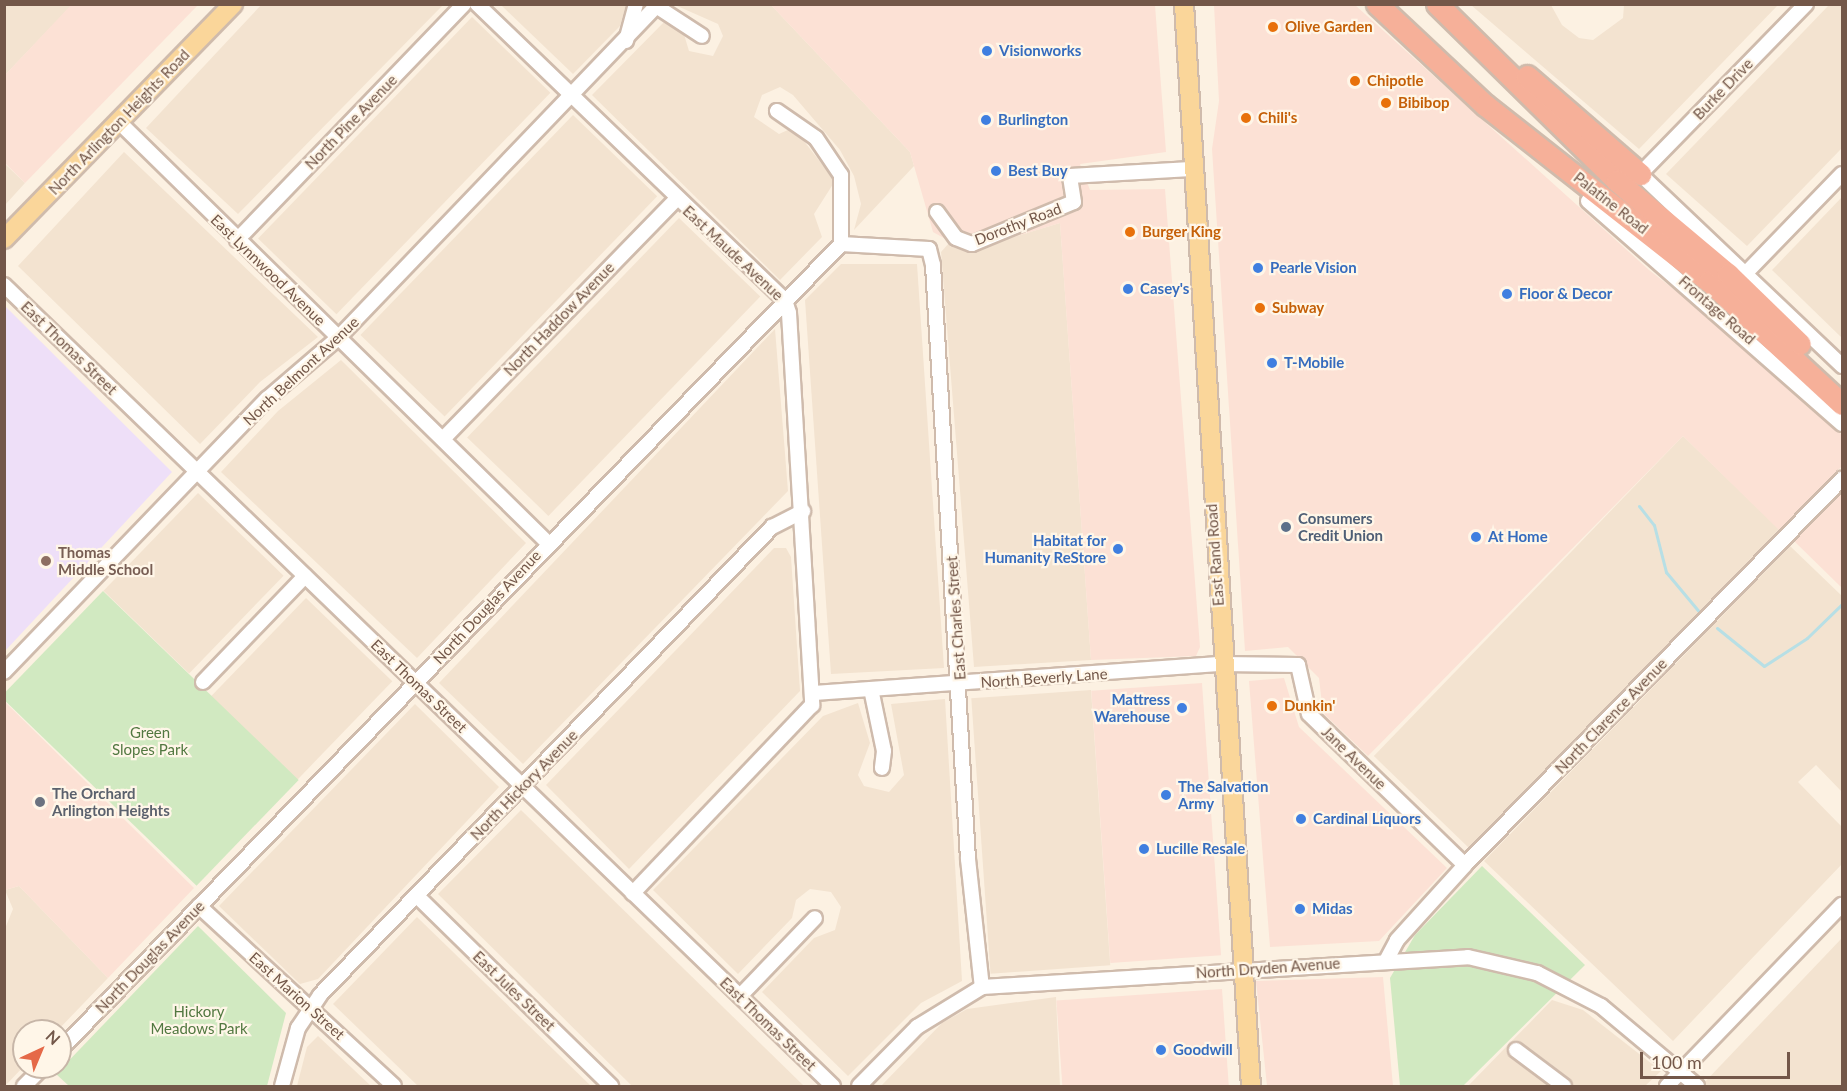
<!DOCTYPE html>
<html>
<head>
<meta charset="utf-8">
<style>
  body { margin:0 }
  #map { position:relative; width:1847px; height:1091px; overflow:hidden; background:#fcf1e2; font-family:Lato,sans-serif }
  div>[style] { position:absolute }
  [style*='--x'] { left:calc(var(--x)*1px); top:calc(var(--y)*1px); width:calc(var(--w)*1px); rotate:calc(var(--a)*1deg) }
  .residential>* { inset:0; background:#f3e3d0; transform-origin:0 0 }
  .commercial>* { inset:0; background:#fce1d5; transform-origin:0 0 }
  .education>* { inset:0; background:#eedff8 }
  .green>* { inset:0; background:#d1e9c1; transform-origin:0 0 }
  .stream>* { height:3px; margin:-1.5px; padding:0 1.5px; transform-origin:1.5px; border-radius:1.5px; background:#b7dfe5 }
  .roads { filter:drop-shadow(2px 0 #cfbbac) drop-shadow(-2px 0 #cfbbac) drop-shadow(0 2px #cfbbac) drop-shadow(0 -2px #cfbbac) }
  .minor>* { height:14px; margin:-7px; padding:0 7px; transform-origin:7px; border-radius:7px; background:#fff }
  .major>* { height:18px; margin:-9px; padding:0 9px; transform-origin:9px; border-radius:9px; background:#fad69a }
  .highway>* { height:21px; margin:-10.5px; padding:0 10.5px; transform-origin:10.5px; border-radius:10.5px; background:#f6b099 }
  .dots>* { width:16px; height:16px; translate:-50% -50%; box-sizing:border-box; border:3px solid #fff6e8; border-radius:50% }
  span { translate:-50% -50%; white-space:nowrap; text-align:center; line-height:1.15; -webkit-text-stroke:4.5px #fff6e8; paint-order:stroke }
  .food-label { font-size:15px; color:#c56008; font-weight:700 }
  .left { translate:0 -50%; text-align:left }
  .shop-label { font-size:15px; color:#366cbe; font-weight:700 }
  .right { translate:-100% -50%; text-align:right }
  .street-label { font-size:15px; color:#735749 }
  .service-label { font-size:15px; color:#4e5e75; font-weight:700 }
  .education-label { font-size:15px; color:#785e54; font-weight:700 }
  .park-label { font-size:15px; color:#527841 }
  .worship-label { font-size:15px; color:#5b616d; font-weight:700 }
  .frame { position:absolute; inset:0; border:6px solid #735749; pointer-events:none }
  .north { position:absolute; left:12px; top:1019px; width:60px; height:60px; box-sizing:border-box; background:#fff6e8; border:2px solid #c7b6a8; border-radius:50%; rotate:44deg; font-size:16px; font-weight:700; line-height:24px; text-align:center; color:#735749 }
  .north::after { content:''; display:block; margin:auto; width:21px; height:27px; background:#e56948; clip-path:polygon(50% 0,100% 100%,50% 72%,0 100%) }
  .scale { position:absolute; left:1640px; top:1052px; width:150px; height:27px; box-sizing:border-box; border:3px solid #735749; border-top:0; padding-left:8px; font-size:18px; line-height:21px; white-space:nowrap; color:#735749; -webkit-text-stroke:4px #fff6e8; paint-order:stroke }
</style>
</head>
<body>
<div id="map">
  <div class="residential">
    <i style="clip-path:polygon(5px 4px,72px 5px,5px 75px,4px 5px)"></i>
    <i style="clip-path:polygon(262px 4px,443px 5px,238px 214px,146px 128px)"></i>
    <i style="clip-path:polygon(501px 5px,626px 5px,620px 26px,573px 74px)"></i>
    <i style="clip-path:polygon(675px 5px,771px 5px,910px 152px,914px 166px,854px 230px,861px 204px,854px 176px,840px 150px,793px 95px,780px 87px,762px 95px,754px 117px,779px 134px,790px 129px,800px 136px,835px 181px,814px 214px,822px 237px,780px 280px,592px 95px,667px 19px,683px 31px,689px 51px,713px 56px,723px 36px,718px 24px)"></i>
    <i style="clip-path:polygon(1471px 5px,1551px 5px,1562px 25px,1579px 38px,1593px 40px,1623px 18px,1624px 5px,1778px 5px,1639px 149px)"></i>
    <i style="clip-path:polygon(1829px 5px,1842px 5px,1842px 148px,1747px 246px,1666px 174px)"></i>
    <i style="left:472px;top:17px;width:109px;height:308px;rotate:44deg"></i>
    <i style="left:573px;top:115px;width:117px;height:306px;rotate:44deg"></i>
    <i style="clip-path:polygon(124px 152px,318px 337px,260px 382px,200px 444px,18px 266px)"></i>
    <i style="clip-path:polygon(4px 163px,25px 183px,5px 205px,4px 205px)"></i>
    <i style="clip-path:polygon(1842px 197px,1842px 338px,1772px 270px)"></i>
    <i style="left:679px;top:218px;width:113px;height:305px;rotate:44deg"></i>
    <i style="clip-path:polygon(1060px 223px,1091px 660px,974px 667px,941px 252px,950px 242px,967px 251px)"></i>
    <i style="clip-path:polygon(841px 264px,917px 264px,944px 668px,831px 674px,805px 300px)"></i>
    <i style="clip-path:polygon(775px 329px,788px 491px,523px 764px,439px 683px)"></i>
    <i style="clip-path:polygon(341px 360px,526px 543px,417px 658px,221px 472px,278px 411px)"></i>
    <i style="left:1683px;top:436px;width:134px;height:445px;rotate:44deg"></i>
    <i style="left:198px;top:493px;width:119px;height:136px;rotate:44deg"></i>
    <i style="clip-path:polygon(1790px 546px,1842px 596px,1842px 792px,1816px 765px,1798px 782px,1842px 827px,1842px 864px,1673px 1041px,1484px 861px)"></i>
    <i style="clip-path:polygon(774px 548px,786px 548px,791px 557px,800px 691px,629px 869px,546px 785px)"></i>
    <i style="left:306px;top:598px;width:120px;height:137px;rotate:44deg"></i>
    <i style="left:1091px;top:690px;width:276px;height:120px;rotate:86deg"></i>
    <i style="clip-path:polygon(945px 699px,962px 981px,921px 1003px,848px 1076px,762px 992px,814px 938px,835px 930px,841px 907px,831px 892px,810px 889px,796px 900px,792px 918px,738px 974px,653px 890px,823px 716px,858px 703px,870px 743px,858px 775px,864px 786px,889px 792px,904px 775px,891px 704px)"></i>
    <i style="clip-path:polygon(415px 704px,499px 787px,318px 979px,300px 984px,219px 906px)"></i>
    <i style="clip-path:polygon(521px 810px,804px 1086px,632px 1086px,438px 894px)"></i>
    <i style="clip-path:polygon(19px 886px,108px 978px,57px 1031px,24px 1031px,24px 1066px,5px 1086px,4px 931px,13px 909px,5px 890px)"></i>
    <i style="clip-path:polygon(417px 917px,591px 1086px,418px 1086px,333px 1004px)"></i>
    <i style="clip-path:polygon(1842px 938px,1842px 1086px,1701px 1086px)"></i>
    <i style="clip-path:polygon(1056px 997px,1060px 1086px,881px 1086px,942px 1023px,967px 1009px)"></i>
    <i style="clip-path:polygon(1552px 1000px,1583px 1010px,1661px 1071px,1645px 1086px,1468px 1086px)"></i>
    <i style="clip-path:polygon(318px 1036px,371px 1086px,297px 1086px,307px 1047px)"></i>
  </div>
  <div class="commercial">
    <i style="clip-path:polygon(72px 4px,198px 5px,25px 183px,5px 163px,5px 75px)"></i>
    <i style="clip-path:polygon(771px 5px,1155px 5px,1166px 152px,1080px 164px,1090px 190px,1165px 189px,1200px 647px,1196px 656px,1091px 660px,1060px 223px,967px 251px,933px 232px,910px 152px)"></i>
    <i style="clip-path:polygon(1214px 5px,1355px 5px,1649px 270px,1759px 355px,1842px 435px,1842px 466px,1779px 530px,1683px 436px,1368px 756px,1323px 713px,1319px 678px,1288px 647px,1245px 651px,1212px 149px,1219px 101px)"></i>
    <i style="clip-path:polygon(1842px 491px,1842px 588px,1794px 541px)"></i>
    <i style="clip-path:polygon(1284px 678px,1299px 727px,1447px 868px,1379px 941px,1270px 947px,1249px 681px)"></i>
    <i style="left:1202px;top:683px;width:273px;height:111px;rotate:86deg"></i>
    <i style="clip-path:polygon(4px 701px,194px 888px,108px 978px,19px 886px,5px 890px)"></i>
    <i style="clip-path:polygon(1383px 977px,1393px 1086px,1267px 1086px,1256px 981px)"></i>
    <i style="left:1222px;top:989px;width:97px;height:166px;rotate:86deg"></i>
  </div>
  <div class="education">
    <i style="clip-path:polygon(4px 305px,172px 472px,5px 651px,4px 651px)"></i>
  </div>
  <div class="green">
    <i style="left:103px;top:591px;width:272px;height:147px;rotate:44deg"></i>
    <i style="clip-path:polygon(1482px 866px,1585px 965px,1463px 1086px,1400px 1086px,1390px 978px,1415px 935px)"></i>
    <i style="clip-path:polygon(198px 926px,286px 1013px,267px 1086px,69px 1086px,56px 1074px)"></i>
  </div>
  <div class="stream">
    <i style="--x:1639;--y:506;--w:24;--a:52"></i>
    <i style="--x:1654;--y:525;--w:49;--a:75.7"></i>
    <i style="--x:1666;--y:572;--w:55;--a:50.2"></i>
    <i style="--x:1717;--y:628;--w:60;--a:39"></i>
    <i style="--x:1764;--y:666;--w:51;--a:-33.1"></i>
    <i style="--x:1807;--y:638;--w:49;--a:-44.2"></i>
  </div>
  <div class="roads">
    <div class="minor">
      <i style="--x:477;--y:4;--w:427;--a:43.9"></i>
      <i style="--x:785;--y:300;--w:14;--a:73"></i>
      <i style="--x:789;--y:313;--w:393;--a:86.6"></i>
      <i style="--x:812;--y:705;--w:260;--a:133.6"></i>
      <i style="--x:1806;--y:4;--w:238;--a:134.3"></i>
      <i style="--x:1640;--y:174;--w:279;--a:43.5"></i>
      <i style="--x:659;--y:8;--w:51;--a:33.1"></i>
      <i style="--x:626;--y:41;--w:38;--a:-75"></i>
      <i style="--x:777;--y:111;--w:47;--a:34.7"></i>
      <i style="--x:816;--y:138;--w:45;--a:56"></i>
      <i style="--x:841;--y:175;--w:69;--a:90"></i>
      <i style="--x:119;--y:122;--w:601;--a:44.46"></i>
      <i style="--x:1588;--y:201;--w:338;--a:41.3"></i>
      <i style="--x:937;--y:212;--w:32;--a:54"></i>
      <i style="--x:956;--y:238;--w:17;--a:21"></i>
      <i style="--x:972;--y:244;--w:110;--a:-22.4"></i>
      <i style="--x:1074;--y:202;--w:26;--a:-99"></i>
      <i style="--x:1070;--y:176;--w:121;--a:-3.3"></i>
      <i style="--x:237;--y:240;--w:327;--a:-46.1"></i>
      <i style="--x:841;--y:244;--w:88;--a:3.3"></i>
      <i style="--x:929;--y:249;--w:16;--a:76"></i>
      <i style="--x:933;--y:265;--w:595;--a:86.63"></i>
      <i style="--x:968;--y:859;--w:129;--a:83.8"></i>
      <i style="--x:1746;--y:273;--w:138;--a:-45.9"></i>
      <i style="--x:4;--y:285;--w:1153;--a:44.02"></i>
      <i style="--x:443;--y:439;--w:334;--a:-45.8"></i>
      <i style="--x:4;--y:672;--w:380;--a:-46.1"></i>
      <i style="--x:268;--y:398;--w:92;--a:-40.6"></i>
      <i style="--x:338;--y:338;--w:463;--a:-46.2"></i>
      <i style="--x:203;--y:682;--w:147;--a:-46.1"></i>
      <i style="--x:871;--y:689;--w:63;--a:78.2"></i>
      <i style="--x:884;--y:751;--w:17;--a:97"></i>
      <i style="--x:814;--y:693;--w:409;--a:-4.1"></i>
      <i style="--x:1222;--y:664;--w:76;--a:0.8"></i>
      <i style="--x:1298;--y:665;--w:50;--a:77.3"></i>
      <i style="--x:1309;--y:714;--w:217;--a:44.1"></i>
      <i style="--x:417;--y:896;--w:272;--a:44.4"></i>
      <i style="--x:199;--y:906;--w:265;--a:42.7"></i>
      <i style="--x:1387;--y:959;--w:21;--a:-62"></i>
      <i style="--x:1397;--y:940;--w:101;--a:-47.8"></i>
      <i style="--x:1465;--y:865;--w:540;--a:-45.68"></i>
      <i style="--x:740;--y:996;--w:108;--a:-46.1"></i>
      <i style="--x:60;--y:1050;--w:1122;--a:-45.9"></i>
      <i style="--x:1516;--y:1050;--w:60;--a:36.9"></i>
      <i style="--x:24;--y:1086;--w:27;--a:-45"></i>
      <i style="--x:282;--y:1086;--w:60;--a:-74.6"></i>
      <i style="--x:298;--y:1028;--w:40;--a:-56"></i>
      <i style="--x:320;--y:995;--w:651;--a:-46"></i>
      <i style="--x:772;--y:527;--w:35;--a:-27"></i>
      <i style="--x:859;--y:1086;--w:83;--a:-45.5"></i>
      <i style="--x:917;--y:1027;--w:76;--a:-31.6"></i>
      <i style="--x:982;--y:987;--w:487;--a:-3.5"></i>
      <i style="--x:1468;--y:957;--w:71;--a:13.1"></i>
      <i style="--x:1537;--y:973;--w:72;--a:27.3"></i>
      <i style="--x:1601;--y:1006;--w:125;--a:39.8"></i>
      <i style="--x:1667;--y:1086;--w:252;--a:-46"></i>
    </div>
    <div class="major">
      <i style="--x:1184;--y:4;--w:1084;--a:86.46"></i>
      <i style="--x:4;--y:239;--w:328;--a:-45.7"></i>
    </div>
    <div class="highway">
      <i style="--x:1377;--y:4;--w:148;--a:43.1"></i>
      <i style="--x:1485;--y:105;--w:285;--a:38.2"></i>
      <i style="--x:1709;--y:281;--w:181;--a:42.8"></i>
      <i style="--x:1437;--y:4;--w:252;--a:44.5"></i>
      <i style="--x:1617;--y:181;--w:145;--a:40"></i>
      <i style="--x:1728;--y:274;--w:100;--a:44.2"></i>
      <i style="--x:1527;--y:76;--w:150;--a:40.9"></i>
    </div>
  </div>
  <div class="dots">
    <i style="left:1273px;top:27px;background:#e8710a"></i>
    <i style="left:987px;top:51px;background:#3f7fe0"></i>
    <i style="left:1355px;top:81px;background:#e8710a"></i>
    <i style="left:1386px;top:103px;background:#e8710a"></i>
    <i style="left:1246px;top:118px;background:#e8710a"></i>
    <i style="left:986px;top:120px;background:#3f7fe0"></i>
    <i style="left:996px;top:171px;background:#3f7fe0"></i>
    <i style="left:1130px;top:232px;background:#e8710a"></i>
    <i style="left:1258px;top:268px;background:#3f7fe0"></i>
    <i style="left:1128px;top:289px;background:#3f7fe0"></i>
    <i style="left:1507px;top:294px;background:#3f7fe0"></i>
    <i style="left:1260px;top:308px;background:#e8710a"></i>
    <i style="left:1272px;top:363px;background:#3f7fe0"></i>
    <i style="left:1286px;top:527px;background:#5c6f8a"></i>
    <i style="left:1476px;top:537px;background:#3f7fe0"></i>
    <i style="left:1118px;top:549px;background:#3f7fe0"></i>
    <i style="left:46px;top:561px;background:#8d6e63"></i>
    <i style="left:1272px;top:706px;background:#e8710a"></i>
    <i style="left:1182px;top:708px;background:#3f7fe0"></i>
    <i style="left:1166px;top:795px;background:#3f7fe0"></i>
    <i style="left:40px;top:802px;background:#6b7280"></i>
    <i style="left:1301px;top:819px;background:#3f7fe0"></i>
    <i style="left:1144px;top:849px;background:#3f7fe0"></i>
    <i style="left:1300px;top:909px;background:#3f7fe0"></i>
    <i style="left:1161px;top:1050px;background:#3f7fe0"></i>
  </div>
  <div class="food-label">
    <span class="left" style="left:1285px;top:27px">Olive Garden</span>
    <span class="left" style="left:1367px;top:81px">Chipotle</span>
    <span class="left" style="left:1398px;top:103px">Bibibop</span>
    <span class="left" style="left:1258px;top:118px">Chili's</span>
    <span class="left" style="left:1142px;top:232px">Burger King</span>
    <span class="left" style="left:1272px;top:308px">Subway</span>
    <span class="left" style="left:1284px;top:706px">Dunkin'</span>
  </div>
  <div class="shop-label">
    <span class="left" style="left:999px;top:51px">Visionworks</span>
    <span class="left" style="left:998px;top:120px">Burlington</span>
    <span class="left" style="left:1008px;top:171px">Best Buy</span>
    <span class="left" style="left:1270px;top:268px">Pearle Vision</span>
    <span class="left" style="left:1140px;top:289px">Casey's</span>
    <span class="left" style="left:1519px;top:294px">Floor &amp; Decor</span>
    <span class="left" style="left:1284px;top:363px">T-Mobile</span>
    <span class="left" style="left:1488px;top:537px">At Home</span>
    <span class="right" style="left:1106px;top:549px">Habitat for<br>Humanity ReStore</span>
    <span class="right" style="left:1170px;top:708px">Mattress<br>Warehouse</span>
    <span class="left" style="left:1178px;top:795px">The Salvation<br>Army</span>
    <span class="left" style="left:1313px;top:819px">Cardinal Liquors</span>
    <span class="left" style="left:1156px;top:849px">Lucille Resale</span>
    <span class="left" style="left:1312px;top:909px">Midas</span>
    <span class="left" style="left:1173px;top:1050px">Goodwill</span>
  </div>
  <div class="street-label">
    <span style="left:1723px;top:89px;rotate:-46deg">Burke Drive</span>
    <span style="left:119px;top:122px;rotate:-46deg">North Arlington Heights Road</span>
    <span style="left:351px;top:122px;rotate:-46deg">North Pine Avenue</span>
    <span style="left:1611px;top:203px;rotate:38deg">Palatine Road</span>
    <span style="left:1018px;top:224px;rotate:-21deg">Dorothy Road</span>
    <span style="left:733px;top:253px;rotate:43deg">East Maude Avenue</span>
    <span style="left:268px;top:270px;rotate:44deg">East Lynnwood Avenue</span>
    <span style="left:1717px;top:310px;rotate:41deg">Frontage Road</span>
    <span style="left:559px;top:319px;rotate:-46deg">North Haddow Avenue</span>
    <span style="left:69px;top:348px;rotate:44deg">East Thomas Street</span>
    <span style="left:301px;top:371px;rotate:-43deg">North Belmont Avenue</span>
    <span style="left:1215px;top:555px;rotate:-94deg">East Rand Road</span>
    <span style="left:487px;top:607px;rotate:-47deg">North Douglas Avenue</span>
    <span style="left:956px;top:618px;rotate:-94deg">East Charles Street</span>
    <span style="left:1044px;top:678px;rotate:-4deg">North Beverly Lane</span>
    <span style="left:419px;top:686px;rotate:44deg">East Thomas Street</span>
    <span style="left:1611px;top:716px;rotate:-46deg">North Clarence Avenue</span>
    <span style="left:1354px;top:758px;rotate:44deg">Jane Avenue</span>
    <span style="left:524px;top:785px;rotate:-46deg">North Hickory Avenue</span>
    <span style="left:150px;top:957px;rotate:-46deg">North Douglas Avenue</span>
    <span style="left:1268px;top:968px;rotate:-4deg">North Dryden Avenue</span>
    <span style="left:514px;top:991px;rotate:44deg">East Jules Street</span>
    <span style="left:297px;top:996px;rotate:42deg">East Marion Street</span>
    <span style="left:768px;top:1024px;rotate:44deg">East Thomas Street</span>
  </div>
  <div class="service-label">
    <span class="left" style="left:1298px;top:527px">Consumers<br>Credit Union</span>
  </div>
  <div class="education-label">
    <span class="left" style="left:58px;top:561px">Thomas<br>Middle School</span>
  </div>
  <div class="park-label">
    <span style="left:150px;top:741px">Green<br>Slopes Park</span>
    <span style="left:199px;top:1020px">Hickory<br>Meadows Park</span>
  </div>
  <div class="worship-label">
    <span class="left" style="left:52px;top:802px">The Orchard<br>Arlington Heights</span>
  </div>
  <div class="frame"></div>
  <div class="north">N</div>
  <div class="scale">100 m</div>
</div>
</body>
</html>
